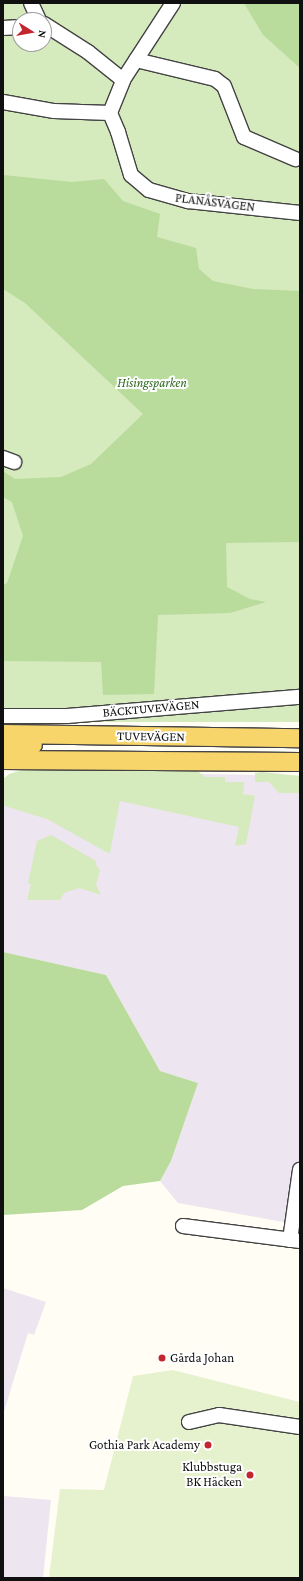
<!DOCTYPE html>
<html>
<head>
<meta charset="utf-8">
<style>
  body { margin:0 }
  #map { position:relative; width:303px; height:1581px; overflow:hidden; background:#fffdf4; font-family:"Crimson Pro",serif }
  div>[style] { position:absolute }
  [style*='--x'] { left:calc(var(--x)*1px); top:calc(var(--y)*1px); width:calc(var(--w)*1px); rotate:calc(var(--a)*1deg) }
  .industrial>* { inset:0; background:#ede5ef }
  .green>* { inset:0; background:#d5eabd }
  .forest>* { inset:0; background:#b9db9c }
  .pitch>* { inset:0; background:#e6f2ce }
  .roads { filter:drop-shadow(1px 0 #434343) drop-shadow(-1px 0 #434343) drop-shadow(0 1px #434343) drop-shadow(0 -1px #434343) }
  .minor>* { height:14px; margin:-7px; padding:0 7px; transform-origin:7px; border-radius:7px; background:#fff }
  .major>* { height:18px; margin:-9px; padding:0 9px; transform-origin:9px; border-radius:9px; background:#f8d56b }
  .dots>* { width:11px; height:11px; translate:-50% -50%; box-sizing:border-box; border:2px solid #fff; border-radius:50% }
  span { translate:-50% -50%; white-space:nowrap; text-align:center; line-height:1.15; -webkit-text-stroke:4px #fff; paint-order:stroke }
  .street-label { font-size:13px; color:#101010 }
  .park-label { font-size:13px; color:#2f6a1f; font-style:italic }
  .poi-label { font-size:13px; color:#101010 }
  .left { translate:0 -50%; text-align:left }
  .right { translate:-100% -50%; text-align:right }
  .frame { position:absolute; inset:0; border:4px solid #101010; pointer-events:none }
  .north { position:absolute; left:12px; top:12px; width:40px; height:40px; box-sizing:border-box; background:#fff; border:1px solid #9f9f9f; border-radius:50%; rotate:101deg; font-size:11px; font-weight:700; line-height:16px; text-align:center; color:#101010 }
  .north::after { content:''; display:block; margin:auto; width:14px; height:18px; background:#c2272f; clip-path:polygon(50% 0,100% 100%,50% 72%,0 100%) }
</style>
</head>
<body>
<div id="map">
  <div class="industrial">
    <i style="clip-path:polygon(70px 771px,300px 776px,300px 1225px,178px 1203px,160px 1181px,171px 1161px,198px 1083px,160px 1071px,106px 975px,3px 952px,3px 783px)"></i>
    <i style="clip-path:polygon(3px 1288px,46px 1302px,34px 1335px,28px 1333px,3px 1415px)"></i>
    <i style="clip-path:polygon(3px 1496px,51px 1500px,43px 1578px,3px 1578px)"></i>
  </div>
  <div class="green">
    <i style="clip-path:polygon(evenodd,3px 3px,300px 3px,300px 722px,12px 722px,12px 726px,3px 726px,3px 3px,20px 20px,44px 20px,44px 44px,20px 44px,20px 20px)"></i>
    <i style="clip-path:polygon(28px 768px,195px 769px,205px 777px,225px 777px,225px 782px,244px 782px,243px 794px,255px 796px,246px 844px,235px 846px,239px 827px,120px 801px,110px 853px,106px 852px,47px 819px,5px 806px,3px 804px,3px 779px,9px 774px)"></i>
    <i style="clip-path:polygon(262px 772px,300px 776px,300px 793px,279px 793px,269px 782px,255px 782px,255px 773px)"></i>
    <i style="clip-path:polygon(51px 835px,96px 861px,96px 865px,100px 870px,96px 885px,101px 895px,79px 888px,64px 893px,60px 900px,27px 900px,31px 884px,28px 883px,37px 841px)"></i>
  </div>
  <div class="forest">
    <i style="clip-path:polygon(244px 3px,300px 3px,300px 68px,263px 35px)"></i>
    <i style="clip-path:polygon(3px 175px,72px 182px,104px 179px,123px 201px,160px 214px,157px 237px,196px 248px,199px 269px,213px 281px,253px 289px,300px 291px,300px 542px,226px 543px,227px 587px,250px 599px,266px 602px,230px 613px,158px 615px,154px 694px,103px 695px,101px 662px,3px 661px,3px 585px,7px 583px,23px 536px,12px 502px,3px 497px,3px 471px,15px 479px,61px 477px,91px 464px,143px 414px,25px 303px,3px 289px)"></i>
    <i style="clip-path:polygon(3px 952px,106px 975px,160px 1071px,198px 1083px,171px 1161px,160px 1181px,123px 1186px,82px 1210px,3px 1215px)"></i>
  </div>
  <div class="pitch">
    <i style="clip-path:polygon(173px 1370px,300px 1402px,300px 1578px,49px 1578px,60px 1489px,104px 1490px,133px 1376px)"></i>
  </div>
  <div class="roads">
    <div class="minor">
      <i style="--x:31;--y:3;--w:19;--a:65"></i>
      <i style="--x:44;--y:24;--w:52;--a:32.5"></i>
      <i style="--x:88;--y:52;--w:45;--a:38.7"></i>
      <i style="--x:3;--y:28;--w:17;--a:-3"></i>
      <i style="--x:136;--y:60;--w:81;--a:13.5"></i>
      <i style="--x:215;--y:79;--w:11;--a:38"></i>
      <i style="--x:224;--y:86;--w:55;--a:68.6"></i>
      <i style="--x:244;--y:137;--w:56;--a:23.3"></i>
      <i style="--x:3;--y:102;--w:52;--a:10"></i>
      <i style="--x:54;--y:111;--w:56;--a:2"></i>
      <i style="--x:110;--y:113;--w:35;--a:-68"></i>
      <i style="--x:123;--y:80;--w:92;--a:-57"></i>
      <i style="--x:110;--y:113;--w:21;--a:67"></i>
      <i style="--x:118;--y:132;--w:45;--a:73.2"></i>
      <i style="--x:131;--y:175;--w:23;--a:40"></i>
      <i style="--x:149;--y:190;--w:41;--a:15.8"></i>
      <i style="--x:188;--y:201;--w:113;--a:6.1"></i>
      <i style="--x:3;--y:458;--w:12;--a:20"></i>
      <i style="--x:3;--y:716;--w:64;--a:0"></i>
      <i style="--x:67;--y:716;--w:234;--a:-4.7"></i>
      <i style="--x:183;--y:1226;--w:118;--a:7.3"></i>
      <i style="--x:290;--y:1240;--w:71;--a:-81.9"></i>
      <i style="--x:189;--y:1422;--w:31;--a:-13"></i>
      <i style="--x:219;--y:1415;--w:82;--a:8.4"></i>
    </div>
    <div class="major">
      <i style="--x:3;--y:734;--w:297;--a:0.8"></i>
      <i style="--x:3;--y:748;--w:30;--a:-6"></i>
      <i style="--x:3;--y:760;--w:297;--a:0.4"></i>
    </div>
  </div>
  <div class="dots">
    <i style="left:162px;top:1358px;background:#c2272f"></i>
    <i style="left:208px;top:1445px;background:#c2272f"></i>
    <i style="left:250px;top:1475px;background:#c2272f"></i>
  </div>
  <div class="street-label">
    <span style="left:215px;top:203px;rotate:7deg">PLANÅSVÄGEN</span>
    <span style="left:151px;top:709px;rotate:-5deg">BÄCKTUVEVÄGEN</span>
    <span style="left:151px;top:737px;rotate:1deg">TUVEVÄGEN</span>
  </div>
  <div class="park-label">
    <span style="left:152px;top:383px">Hisingsparken</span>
  </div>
  <div class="poi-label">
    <span class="left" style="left:170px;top:1358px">Gårda Johan</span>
    <span class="right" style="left:200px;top:1445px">Gothia Park Academy</span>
    <span class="right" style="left:242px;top:1475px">Klubbstuga<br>BK Häcken</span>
  </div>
  <div class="frame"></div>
  <div class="north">N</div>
</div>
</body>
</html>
